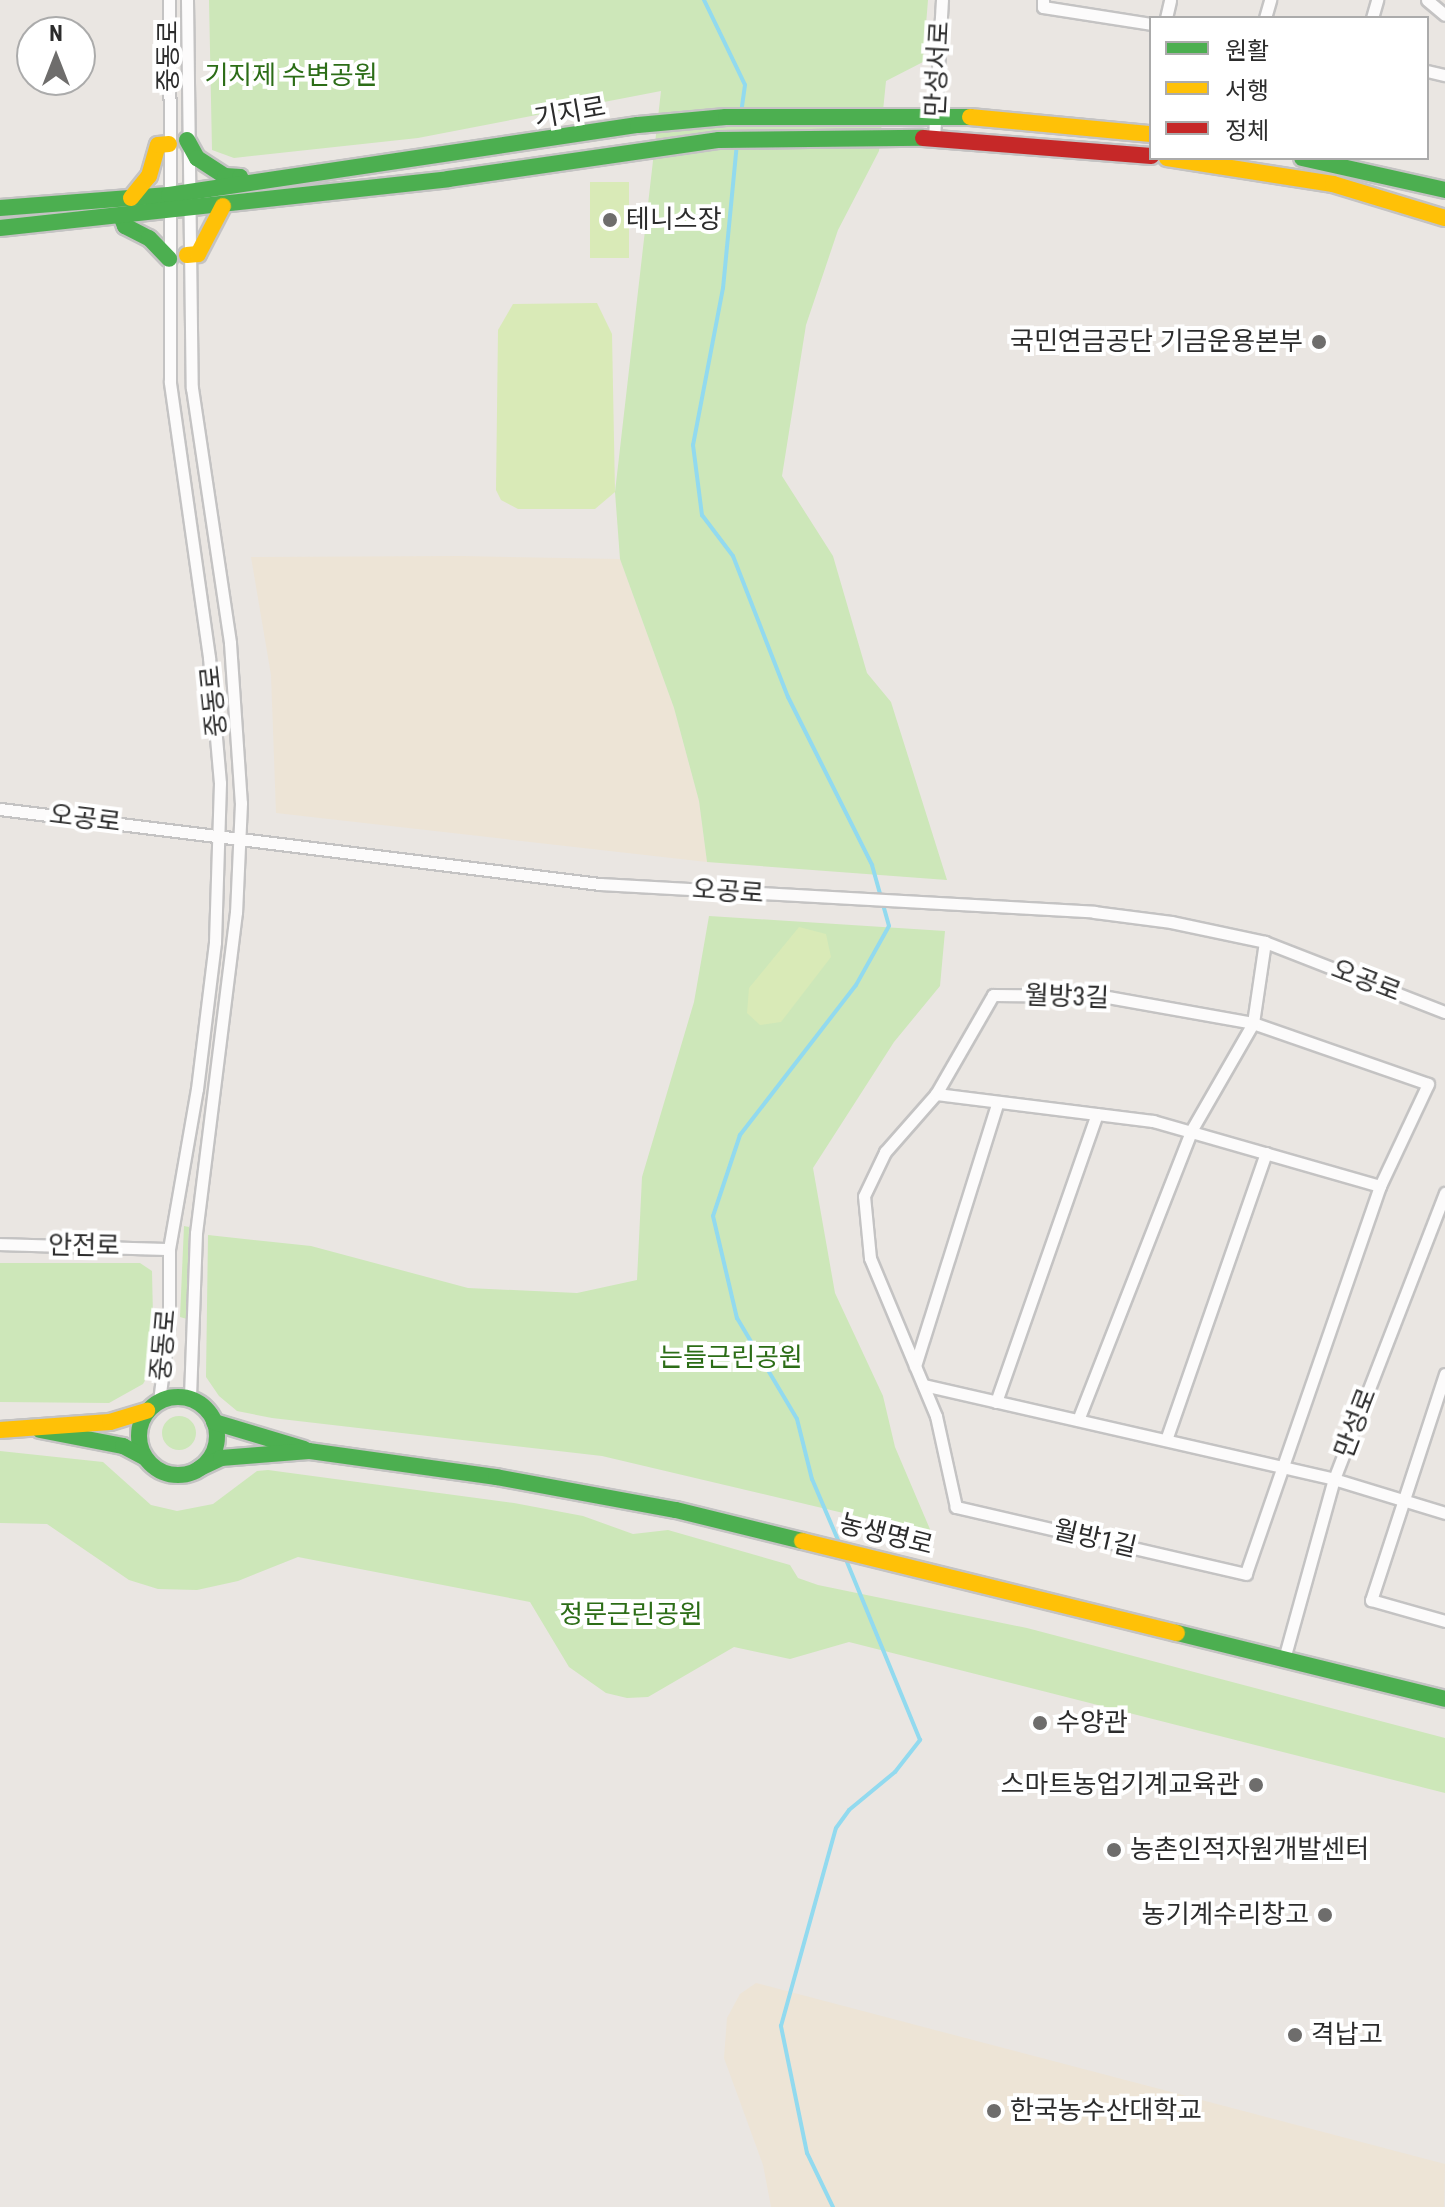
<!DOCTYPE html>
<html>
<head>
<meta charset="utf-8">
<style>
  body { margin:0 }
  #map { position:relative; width:1445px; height:2207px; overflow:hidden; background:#eae6e2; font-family:"Roboto Condensed","Noto Sans KR",sans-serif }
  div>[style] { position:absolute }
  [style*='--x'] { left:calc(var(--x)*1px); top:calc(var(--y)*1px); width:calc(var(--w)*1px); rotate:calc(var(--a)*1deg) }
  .education>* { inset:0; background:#ede4d6 }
  .green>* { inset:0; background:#cde7b9 }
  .round { border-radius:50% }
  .pitch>* { inset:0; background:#d9eab7; transform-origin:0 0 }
  .stream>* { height:4px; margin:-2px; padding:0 2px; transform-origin:2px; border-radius:2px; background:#92daef }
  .roads { filter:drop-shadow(2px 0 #c4c3c3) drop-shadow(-2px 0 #c4c3c3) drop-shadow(0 2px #c4c3c3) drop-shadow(0 -2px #c4c3c3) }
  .street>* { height:11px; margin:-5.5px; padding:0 5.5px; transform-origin:5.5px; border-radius:5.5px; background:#fcfbfb }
  .fast>* { height:16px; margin:-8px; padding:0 8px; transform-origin:8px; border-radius:8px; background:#4caf50 }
  .fast>.ring { margin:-8px; padding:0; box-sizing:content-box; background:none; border:16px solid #4caf50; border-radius:50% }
  .slow>* { height:16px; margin:-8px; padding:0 8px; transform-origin:8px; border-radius:8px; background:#ffc107 }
  .jam>* { height:16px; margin:-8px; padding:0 8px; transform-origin:8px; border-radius:8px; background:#c62828 }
  .dots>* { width:22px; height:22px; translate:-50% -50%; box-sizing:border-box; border:4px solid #fff; border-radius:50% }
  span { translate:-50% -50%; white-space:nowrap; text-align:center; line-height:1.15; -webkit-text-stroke:8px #fff; paint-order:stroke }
  .street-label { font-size:26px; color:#2c2c2c }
  .park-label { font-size:26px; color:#2c6d17 }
  .poi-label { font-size:26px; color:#2c2c2c }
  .left { translate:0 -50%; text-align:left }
  .right { translate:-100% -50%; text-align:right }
  .legend { position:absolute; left:1149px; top:16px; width:280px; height:144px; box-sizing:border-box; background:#fff; border:2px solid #ababab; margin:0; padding:10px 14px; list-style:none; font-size:24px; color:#2c2c2c }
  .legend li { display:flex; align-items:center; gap:16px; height:40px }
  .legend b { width:40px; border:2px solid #ababab }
  .north { position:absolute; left:16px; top:16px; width:80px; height:80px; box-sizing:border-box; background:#fff; border:2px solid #ababab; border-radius:50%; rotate:0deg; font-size:22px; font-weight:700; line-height:32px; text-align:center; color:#2c2c2c }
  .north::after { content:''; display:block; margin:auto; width:28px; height:36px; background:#6e6d6c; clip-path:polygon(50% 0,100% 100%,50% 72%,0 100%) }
</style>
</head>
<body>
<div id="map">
  <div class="education">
    <i style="clip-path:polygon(461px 556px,620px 559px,674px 708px,699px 801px,707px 862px,276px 813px,271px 675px,251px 557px)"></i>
    <i style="clip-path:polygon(756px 1983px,1445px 2164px,1444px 2207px,771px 2207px,763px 2165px,724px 2058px,727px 2018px,740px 1994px)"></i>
  </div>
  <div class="green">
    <i style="clip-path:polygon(209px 0,928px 0,923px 62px,886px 81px,879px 151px,838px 230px,806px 325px,782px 476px,833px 556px,867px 673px,891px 702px,947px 880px,707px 862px,699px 801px,674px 708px,620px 559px,615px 492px,661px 91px,418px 138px,234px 158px,212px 150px)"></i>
    <i style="clip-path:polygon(709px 916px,945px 931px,940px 986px,894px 1042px,813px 1168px,835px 1293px,883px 1396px,895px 1447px,932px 1534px,602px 1456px,272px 1418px,237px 1411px,219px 1396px,206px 1377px,208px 1235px,311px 1246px,468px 1288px,577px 1293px,637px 1280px,642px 1177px,694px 1002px)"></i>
    <i style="clip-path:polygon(184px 1226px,189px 1227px,187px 1319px,180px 1317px)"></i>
    <i style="clip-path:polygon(0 1263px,140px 1263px,152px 1271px,154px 1365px,143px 1384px,109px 1403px,0 1402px)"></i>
    <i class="round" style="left:162px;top:1416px;width:34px;height:34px"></i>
    <i style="clip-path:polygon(0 1451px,103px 1462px,151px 1505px,177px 1511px,213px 1504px,257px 1471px,268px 1470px,514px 1503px,583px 1516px,633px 1534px,668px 1530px,790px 1565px,798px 1578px,818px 1585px,1027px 1628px,1445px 1738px,1445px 1793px,849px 1642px,790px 1659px,734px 1647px,648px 1697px,627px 1698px,606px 1693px,569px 1667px,530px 1602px,298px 1557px,238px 1581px,197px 1590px,158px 1589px,129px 1580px,47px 1524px,0 1523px)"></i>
  </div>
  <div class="pitch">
    <i style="left:590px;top:182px;width:39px;height:76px"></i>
    <i style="clip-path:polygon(597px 303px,612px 334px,615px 492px,595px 509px,518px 509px,501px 500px,496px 490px,498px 330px,513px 304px)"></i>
    <i style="clip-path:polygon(799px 927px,826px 934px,831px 957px,781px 1022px,760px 1025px,747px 1013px,749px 988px)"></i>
  </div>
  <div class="stream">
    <i style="--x:704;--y:0;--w:94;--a:64.2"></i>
    <i style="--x:745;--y:85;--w:29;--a:98"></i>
    <i style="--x:737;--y:143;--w:146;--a:95.5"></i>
    <i style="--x:723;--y:288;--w:160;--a:100.8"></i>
    <i style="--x:693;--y:445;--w:71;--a:82.7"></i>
    <i style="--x:702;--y:515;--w:51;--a:52.9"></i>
    <i style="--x:733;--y:556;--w:151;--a:68.7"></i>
    <i style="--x:788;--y:697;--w:188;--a:63.4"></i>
    <i style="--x:872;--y:865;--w:63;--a:74.4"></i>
    <i style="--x:889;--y:926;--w:68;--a:119.2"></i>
    <i style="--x:856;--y:985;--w:190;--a:127.7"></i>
    <i style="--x:740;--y:1135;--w:85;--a:108.4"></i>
    <i style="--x:713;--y:1216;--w:105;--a:76.8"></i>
    <i style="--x:737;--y:1318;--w:117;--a:59.3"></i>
    <i style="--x:797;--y:1419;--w:62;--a:76"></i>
    <i style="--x:812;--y:1479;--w:74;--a:66.9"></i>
    <i style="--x:833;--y:2207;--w:60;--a:-115.7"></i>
    <i style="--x:807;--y:2153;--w:130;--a:-101.6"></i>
    <i style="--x:781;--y:2026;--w:205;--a:-74.5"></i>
    <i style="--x:836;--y:1828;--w:22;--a:-54"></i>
    <i style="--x:849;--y:1810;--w:60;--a:-39.6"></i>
    <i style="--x:895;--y:1772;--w:41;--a:-52"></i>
    <i style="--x:920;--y:1740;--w:200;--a:-112.3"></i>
  </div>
  <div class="roads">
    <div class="street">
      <i style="--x:187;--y:0;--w:388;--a:89.3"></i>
      <i style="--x:192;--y:388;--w:258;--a:81.5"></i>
      <i style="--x:230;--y:643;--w:160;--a:86.1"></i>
      <i style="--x:241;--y:803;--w:109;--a:92.6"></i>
      <i style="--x:236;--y:912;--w:323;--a:97.1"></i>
      <i style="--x:196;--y:1233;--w:166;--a:92.1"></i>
      <i style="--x:1043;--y:0;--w:7;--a:90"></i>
      <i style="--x:1043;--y:7;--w:109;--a:8.9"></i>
      <i style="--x:1427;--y:0;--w:23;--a:40"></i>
      <i style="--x:1166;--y:18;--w:18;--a:-77"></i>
      <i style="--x:1265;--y:18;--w:19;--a:-74"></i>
      <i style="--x:1372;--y:18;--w:19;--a:-74"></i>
      <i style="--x:1427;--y:71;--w:18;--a:13"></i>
      <i style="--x:934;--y:138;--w:138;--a:-86.7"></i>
      <i style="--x:0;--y:809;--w:605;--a:7.13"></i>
      <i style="--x:600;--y:884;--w:495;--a:3.2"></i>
      <i style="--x:1094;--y:912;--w:78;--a:7.4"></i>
      <i style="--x:1171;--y:922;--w:96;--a:12"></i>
      <i style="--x:1265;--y:942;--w:193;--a:21.3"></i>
      <i style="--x:993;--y:995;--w:109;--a:0.5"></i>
      <i style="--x:1102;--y:996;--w:153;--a:10.1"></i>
      <i style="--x:1253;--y:1023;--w:185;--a:19.2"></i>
      <i style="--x:1428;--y:1084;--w:113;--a:115.2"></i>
      <i style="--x:1380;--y:1186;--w:410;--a:109.1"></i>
      <i style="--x:1246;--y:1574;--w:298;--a:-167"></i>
      <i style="--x:956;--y:1507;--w:93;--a:-102.4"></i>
      <i style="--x:936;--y:1416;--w:171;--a:-112.7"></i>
      <i style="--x:870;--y:1258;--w:62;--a:-95.5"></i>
      <i style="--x:864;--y:1196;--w:49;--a:-64.5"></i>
      <i style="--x:885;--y:1152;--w:77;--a:-48.7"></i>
      <i style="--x:936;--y:1094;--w:114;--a:-60.1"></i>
      <i style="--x:936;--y:1094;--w:219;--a:7.1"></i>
      <i style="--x:1153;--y:1121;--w:236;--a:16"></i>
      <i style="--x:0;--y:1244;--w:169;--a:1.7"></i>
      <i style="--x:915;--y:1366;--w:275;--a:-72.6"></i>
      <i style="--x:1445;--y:1374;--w:238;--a:108.1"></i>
      <i style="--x:1371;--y:1600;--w:77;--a:15.8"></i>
      <i style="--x:924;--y:1385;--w:421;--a:12.9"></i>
      <i style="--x:1334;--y:1479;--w:116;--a:17"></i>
      <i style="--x:159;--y:1401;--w:79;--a:-82.7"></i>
      <i style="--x:169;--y:1323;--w:74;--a:-90"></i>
      <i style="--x:169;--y:1249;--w:162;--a:-80.1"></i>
      <i style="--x:197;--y:1089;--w:148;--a:-83"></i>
      <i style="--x:215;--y:942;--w:159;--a:-88.2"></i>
      <i style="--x:220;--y:783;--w:126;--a:-95"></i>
      <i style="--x:209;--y:657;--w:278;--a:-98.1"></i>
      <i style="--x:170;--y:382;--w:382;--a:-90.1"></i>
      <i style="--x:996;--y:1402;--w:305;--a:-70.7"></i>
      <i style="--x:1078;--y:1420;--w:310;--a:-68.6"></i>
      <i style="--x:1191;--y:1131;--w:125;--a:-60.1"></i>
      <i style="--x:1253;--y:1023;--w:82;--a:-81.6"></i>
      <i style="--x:1166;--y:1440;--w:304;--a:-70.8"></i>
      <i style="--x:1284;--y:1659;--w:187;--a:-74.5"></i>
      <i style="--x:1334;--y:1479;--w:307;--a:-68.8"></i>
    </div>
    <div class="fast">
      <i style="--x:187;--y:140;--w:21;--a:61"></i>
      <i style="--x:197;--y:158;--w:33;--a:33"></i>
      <i style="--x:225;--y:176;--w:15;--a:4"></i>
      <i style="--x:240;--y:177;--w:6;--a:90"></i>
      <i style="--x:1302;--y:158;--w:147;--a:12.6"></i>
      <i style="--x:0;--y:208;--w:169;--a:-4.4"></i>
      <i style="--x:169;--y:195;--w:474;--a:-8.5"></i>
      <i style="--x:638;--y:125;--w:88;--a:-5.2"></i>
      <i style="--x:726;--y:117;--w:244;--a:0"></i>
      <i style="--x:121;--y:216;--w:11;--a:68"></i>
      <i style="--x:125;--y:226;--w:27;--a:27"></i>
      <i style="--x:149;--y:238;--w:29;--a:46"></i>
      <i style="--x:0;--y:228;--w:451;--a:-6.2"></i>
      <i style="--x:448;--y:179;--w:274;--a:-8.2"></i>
      <i style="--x:719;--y:140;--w:204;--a:-0.6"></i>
      <i class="ring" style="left:139px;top:1397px;width:62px;height:62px"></i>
      <i style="--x:214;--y:1422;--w:94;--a:16.7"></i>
      <i style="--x:40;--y:1430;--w:85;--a:10.9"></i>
      <i style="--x:123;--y:1446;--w:24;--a:28"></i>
      <i style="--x:200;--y:1468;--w:23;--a:-25"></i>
      <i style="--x:221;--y:1458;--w:88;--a:-4.5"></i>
      <i style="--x:309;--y:1451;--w:189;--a:7.9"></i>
      <i style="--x:496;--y:1477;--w:183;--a:10.4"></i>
      <i style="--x:676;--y:1510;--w:130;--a:13.8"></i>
      <i style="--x:1177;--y:1633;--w:276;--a:13.8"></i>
    </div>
    <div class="slow">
      <i style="--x:970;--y:117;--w:182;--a:5.4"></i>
      <i style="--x:1167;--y:158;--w:168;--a:8.9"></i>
      <i style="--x:1333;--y:184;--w:117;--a:16.9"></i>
      <i style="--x:131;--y:198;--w:28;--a:-51"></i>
      <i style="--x:149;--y:176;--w:32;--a:-74"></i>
      <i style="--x:158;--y:145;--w:11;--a:-5"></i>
      <i style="--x:187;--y:255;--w:11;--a:-5"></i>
      <i style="--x:198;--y:254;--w:54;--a:-62.5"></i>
      <i style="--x:0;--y:1430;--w:110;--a:-4.2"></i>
      <i style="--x:110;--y:1422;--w:39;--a:-17"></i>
      <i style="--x:802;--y:1541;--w:386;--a:13.8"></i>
    </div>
    <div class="jam">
      <i style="--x:923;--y:138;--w:229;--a:4.5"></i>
    </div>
  </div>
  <div class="dots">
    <i style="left:610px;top:220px;background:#6e6d6c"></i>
    <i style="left:1319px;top:342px;background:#6e6d6c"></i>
    <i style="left:1040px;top:1723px;background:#6e6d6c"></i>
    <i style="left:1256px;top:1785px;background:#6e6d6c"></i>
    <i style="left:1114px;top:1850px;background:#6e6d6c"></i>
    <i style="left:1325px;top:1915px;background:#6e6d6c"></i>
    <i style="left:1295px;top:2035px;background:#6e6d6c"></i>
    <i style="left:994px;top:2111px;background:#6e6d6c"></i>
  </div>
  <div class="street-label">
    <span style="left:169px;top:56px;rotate:-90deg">중동로</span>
    <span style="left:938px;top:69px;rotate:-87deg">만성서로</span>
    <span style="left:570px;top:113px;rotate:-10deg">기지로</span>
    <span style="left:214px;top:701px;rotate:-96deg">중동로</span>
    <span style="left:85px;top:819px;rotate:7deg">오공로</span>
    <span style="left:728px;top:892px;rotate:4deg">오공로</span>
    <span style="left:1366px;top:981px;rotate:21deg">오공로</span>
    <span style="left:1067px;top:997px;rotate:2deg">월방3길</span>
    <span style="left:84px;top:1246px;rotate:1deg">안전로</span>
    <span style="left:164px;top:1345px;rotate:-85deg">중동로</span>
    <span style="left:1356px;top:1423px;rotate:-69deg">만성로</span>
    <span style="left:886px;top:1535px;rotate:14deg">농생명로</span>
    <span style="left:1095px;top:1539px;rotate:13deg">월방1길</span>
  </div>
  <div class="park-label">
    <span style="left:291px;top:76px">기지제 수변공원</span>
    <span style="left:731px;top:1358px">는들근린공원</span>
    <span style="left:631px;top:1615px">정문근린공원</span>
  </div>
  <div class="poi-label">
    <span class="left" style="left:626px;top:220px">테니스장</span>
    <span class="right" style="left:1303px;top:342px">국민연금공단 기금운용본부</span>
    <span class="left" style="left:1056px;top:1723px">수양관</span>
    <span class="right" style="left:1240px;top:1785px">스마트농업기계교육관</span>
    <span class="left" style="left:1130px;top:1850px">농촌인적자원개발센터</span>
    <span class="right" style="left:1309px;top:1915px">농기계수리창고</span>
    <span class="left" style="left:1311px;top:2035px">격납고</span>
    <span class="left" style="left:1010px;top:2111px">한국농수산대학교</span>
  </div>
  <ul class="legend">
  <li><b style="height:10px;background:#4caf50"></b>원활</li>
  <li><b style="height:10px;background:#ffc107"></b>서행</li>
  <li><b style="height:10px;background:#c62828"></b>정체</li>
  </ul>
  <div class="north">N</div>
</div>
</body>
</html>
